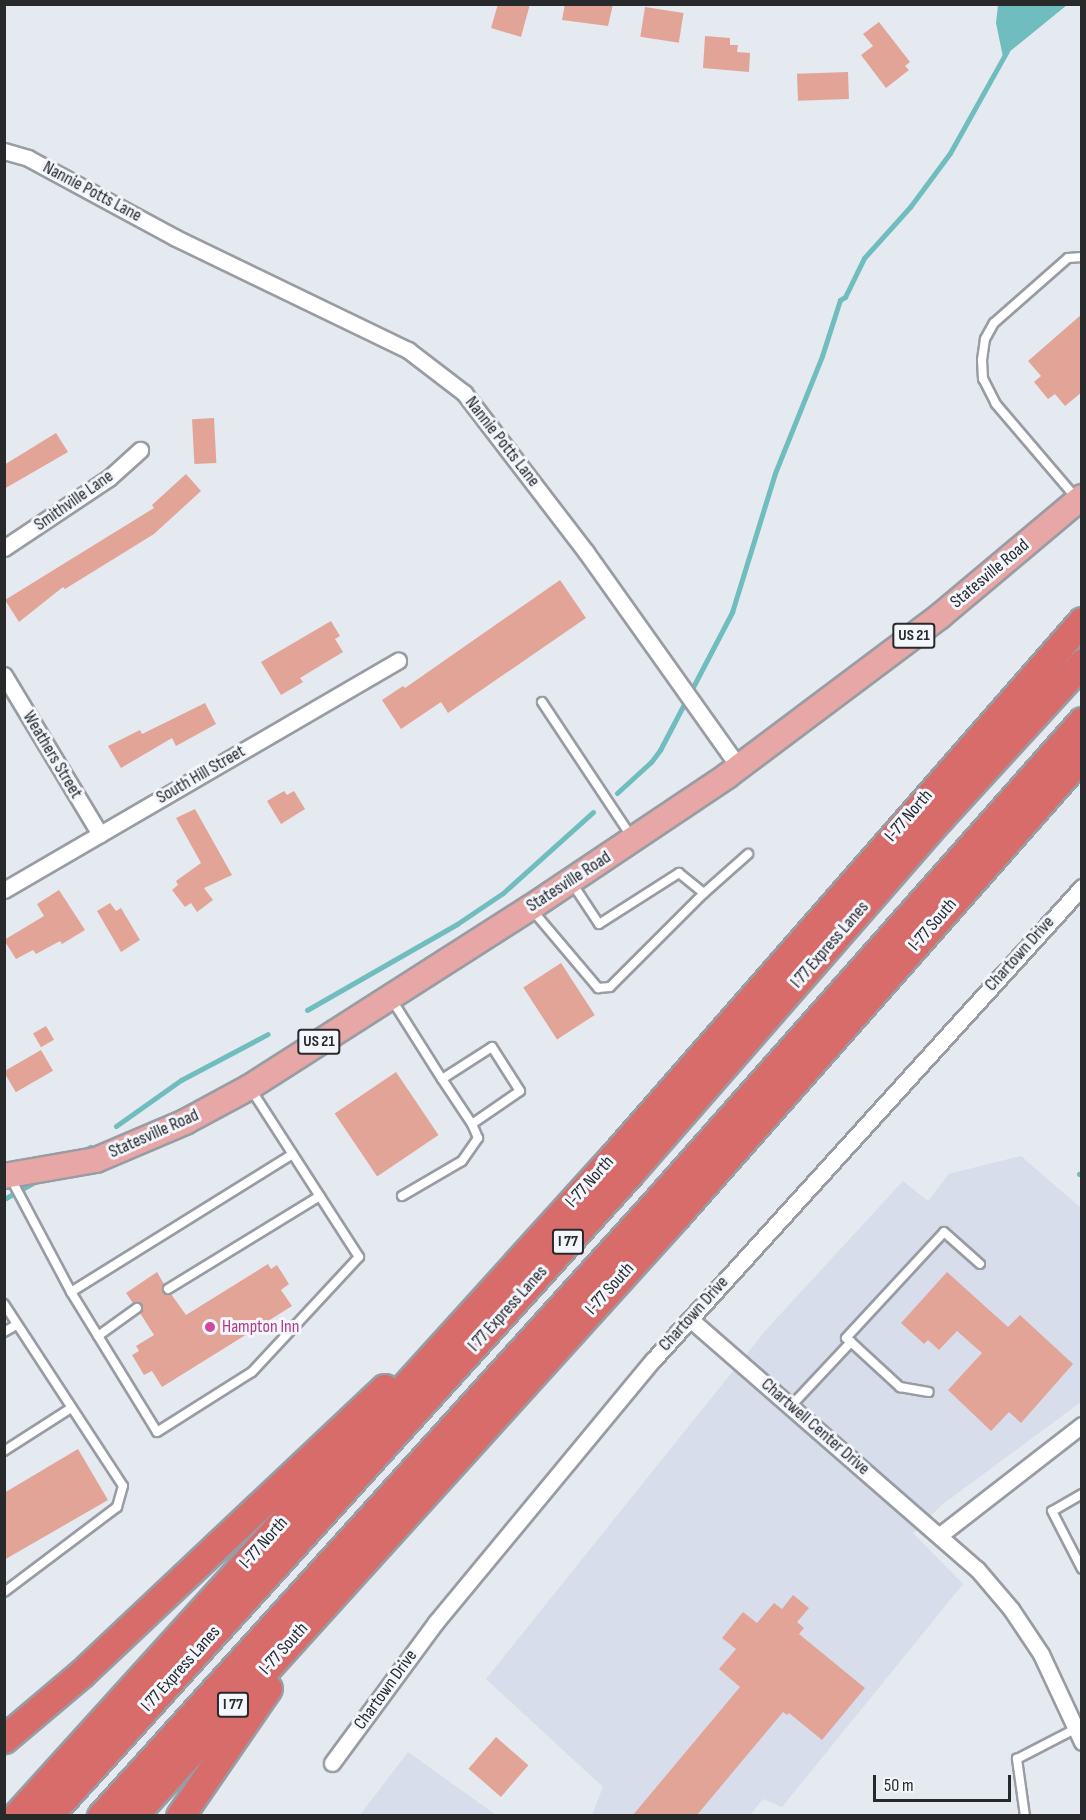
<!DOCTYPE html>
<html>
<head>
<meta charset="utf-8">
<style>
  body { margin:0 }
  #map { position:relative; width:1086px; height:1820px; overflow:hidden; background:#e5e9f0; font-family:"Sofia Sans Condensed",sans-serif }
  div>[style] { position:absolute }
  [style*='--x'] { left:calc(var(--x)*1px); top:calc(var(--y)*1px); width:calc(var(--w)*1px); rotate:calc(var(--a)*1deg) }
  .built>* { inset:0; background:#d7ddeb }
  .water>* { inset:0; background:#6fbdbe }
  .stream>* { height:5px; margin:-2.5px; padding:0 2.5px; transform-origin:2.5px; border-radius:2.5px; background:#6fbdbe }
  .building>* { inset:0; background:#e3a498; transform-origin:0 0 }
  .roads { filter:drop-shadow(2px 0 #999ca3) drop-shadow(-2px 0 #999ca3) drop-shadow(0 2px #999ca3) drop-shadow(0 -2px #999ca3) }
  .service>* { height:8px; margin:-4px; padding:0 4px; transform-origin:4px; border-radius:4px; background:#fff }
  .minor>* { height:15px; margin:-7.5px; padding:0 7.5px; transform-origin:7.5px; border-radius:7.5px; background:#fff }
  .primary>* { height:24px; margin:-12px; padding:0 12px; transform-origin:12px; border-radius:12px; background:#e7a7a6 }
  .motorway>* { height:27px; margin:-13.5px; padding:0 13.5px; transform-origin:13.5px; border-radius:13.5px; background:#d76c6a }
  .dots>* { width:16px; height:16px; translate:-50% -50%; box-sizing:border-box; border:3px solid #f3f6fd; border-radius:50% }
  span { translate:-50% -50%; white-space:nowrap; text-align:center; line-height:1.15; -webkit-text-stroke:6px #f3f6fd; paint-order:stroke }
  .shield-label span { padding:2px 4px; background:#f3f6fd; border:2px solid; border-radius:4px; -webkit-text-stroke-width:0 }
  .shield-label { font-size:16px; color:#28292b; font-weight:700 }
  .street-label { font-size:18px; color:#28292b }
  .hotel-label { font-size:18px; color:#b23c85 }
  .left { translate:0 -50%; text-align:left }
  .frame { position:absolute; inset:0; border:6px solid #28292b; pointer-events:none }
  .scale { position:absolute; left:873px; top:1775px; width:138px; height:27px; box-sizing:border-box; border:3px solid #28292b; border-top:0; padding-left:8px; font-size:18px; line-height:21px; white-space:nowrap; color:#28292b; -webkit-text-stroke:4px #f3f6fd; paint-order:stroke }
</style>
</head>
<body>
<div id="map">
  <div class="built">
    <i style="clip-path:polygon(1021px 1156px,1081px 1208px,1081px 1402px,943px 1504px,913px 1533px,963px 1584px,782px 1807px,763px 1799px,750px 1815px,592px 1815px,603px 1787px,486px 1679px,765px 1331px,903px 1181px,928px 1201px,949px 1174px)"></i>
    <i style="clip-path:polygon(408px 1752px,496px 1815px,360px 1815px)"></i>
  </div>
  <div class="water">
    <i style="clip-path:polygon(998px 5px,998px 4px,1067px 5px,1003px 57px,996px 23px)"></i>
  </div>
  <div class="stream">
    <i style="--x:617;--y:793;--w:46;--a:-42.4"></i>
    <i style="--x:651;--y:762;--w:15;--a:-53"></i>
    <i style="--x:660;--y:750;--w:156;--a:-62.4"></i>
    <i style="--x:732;--y:612;--w:145;--a:-72.8"></i>
    <i style="--x:775;--y:473;--w:126;--a:-68.1"></i>
    <i style="--x:822;--y:356;--w:59;--a:-72.2"></i>
    <i style="--x:840;--y:300;--w:6;--a:-31"></i>
    <i style="--x:845;--y:297;--w:43;--a:-64"></i>
    <i style="--x:864;--y:258;--w:69;--a:-48"></i>
    <i style="--x:910;--y:207;--w:67;--a:-53.5"></i>
    <i style="--x:950;--y:153;--w:117;--a:-60.8"></i>
    <i style="--x:307;--y:1010;--w:173;--a:-29.8"></i>
    <i style="--x:457;--y:924;--w:55;--a:-34"></i>
    <i style="--x:503;--y:893;--w:121;--a:-42"></i>
    <i style="--x:116;--y:1126;--w:80;--a:-35.3"></i>
    <i style="--x:181;--y:1080;--w:98;--a:-27.9"></i>
    <i style="--x:80;--y:1153;--w:12;--a:-31"></i>
    <i style="--x:1079;--y:1174;--w:3;--a:-18"></i>
    <i style="--x:4;--y:1199;--w:38;--a:-29"></i>
  </div>
  <div class="building">
    <i style="clip-path:polygon(498px 4px,530px 4px,521px 37px,491px 28px)"></i>
    <i style="clip-path:polygon(565px 4px,613px 4px,608px 26px,562px 20px)"></i>
    <i style="left:645px;top:7px;width:39px;height:30px;rotate:9deg"></i>
    <i style="clip-path:polygon(879px 22px,910px 62px,905px 66px,909px 70px,886px 88px,861px 55px,873px 46px,863px 34px)"></i>
    <i style="clip-path:polygon(705px 36px,730px 38px,730px 45px,738px 45px,737px 52px,750px 53px,749px 72px,703px 68px)"></i>
    <i style="left:848px;top:72px;width:27px;height:51px;rotate:88deg"></i>
    <i style="clip-path:polygon(1082px 314px,1082px 392px,1065px 406px,1055px 394px,1048px 399px,1034px 382px,1041px 376px,1028px 361px)"></i>
    <i style="left:214px;top:418px;width:45px;height:22px;rotate:87deg"></i>
    <i style="clip-path:polygon(56px 433px,68px 452px,4px 489px,4px 465px)"></i>
    <i style="clip-path:polygon(186px 474px,201px 491px,154px 534px,65px 589px,63px 587px,19px 622px,5px 600px,154px 508px,152px 505px)"></i>
    <i style="clip-path:polygon(560px 580px,586px 618px,448px 713px,441px 702px,401px 729px,382px 700px,403px 686px,405px 688px)"></i>
    <i style="clip-path:polygon(331px 621px,340px 636px,335px 639px,343px 652px,300px 678px,303px 682px,281px 695px,261px 662px)"></i>
    <i style="clip-path:polygon(205px 703px,216px 724px,176px 746px,172px 738px,121px 768px,108px 746px,140px 730px,142px 734px)"></i>
    <i style="clip-path:polygon(284px 791px,287px 795px,294px 791px,305px 809px,281px 824px,267px 801px)"></i>
    <i style="clip-path:polygon(195px 809px,232px 875px,204px 888px,213px 900px,197px 912px,191px 903px,185px 907px,172px 890px,178px 885px,176px 881px,201px 863px,176px 818px)"></i>
    <i style="clip-path:polygon(59px 890px,85px 930px,62px 944px,60px 941px,36px 954px,33px 950px,16px 959px,4px 940px,44px 916px,37px 904px)"></i>
    <i style="clip-path:polygon(110px 903px,116px 911px,121px 908px,140px 940px,121px 952px,97px 911px)"></i>
    <i style="left:561px;top:963px;width:62px;height:45px;rotate:57deg"></i>
    <i style="left:46px;top:1026px;width:16px;height:15px;rotate:60deg"></i>
    <i style="left:41px;top:1050px;width:24px;height:43px;rotate:60deg"></i>
    <i style="left:396px;top:1072px;width:76px;height:74px;rotate:56deg"></i>
    <i style="clip-path:polygon(268px 1264px,271px 1269px,277px 1265px,289px 1284px,281px 1290px,292px 1306px,162px 1387px,152px 1371px,144px 1375px,132px 1355px,139px 1351px,136px 1346px,154px 1335px,140px 1313px,142px 1305px,133px 1303px,126px 1293px,157px 1272px,164px 1284px,163px 1293px,171px 1294px,186px 1315px)"></i>
    <i style="clip-path:polygon(947px 1272px,1008px 1327px,1020px 1315px,1073px 1364px,1021px 1423px,1009px 1412px,991px 1431px,948px 1390px,982px 1353px,957px 1331px,939px 1350px,928px 1340px,924px 1344px,901px 1323px)"></i>
    <i style="clip-path:polygon(78px 1449px,108px 1500px,4px 1560px,4px 1493px)"></i>
    <i style="clip-path:polygon(793px 1595px,809px 1608px,797px 1622px,804px 1628px,799px 1634px,865px 1688px,822px 1740px,789px 1713px,787px 1715px,783px 1712px,697px 1815px,633px 1815px,740px 1687px,719px 1669px,736px 1649px,722px 1638px,743px 1612px,757px 1623px,774px 1603px,782px 1609px)"></i>
    <i style="left:496px;top:1737px;width:43px;height:42px;rotate:41deg"></i>
  </div>
  <div class="roads">
    <div class="service">
      <i style="--x:1077;--y:499;--w:125;--a:-130.5"></i>
      <i style="--x:996;--y:404;--w:28;--a:-117"></i>
      <i style="--x:983;--y:379;--w:19;--a:-93"></i>
      <i style="--x:982;--y:360;--w:21;--a:-82"></i>
      <i style="--x:985;--y:339;--w:18;--a:-61"></i>
      <i style="--x:994;--y:323;--w:98;--a:-41.3"></i>
      <i style="--x:1068;--y:258;--w:14;--a:-4"></i>
      <i style="--x:542;--y:702;--w:161;--a:56.4"></i>
      <i style="--x:572;--y:883;--w:49;--a:56.6"></i>
      <i style="--x:599;--y:924;--w:95;--a:-32.5"></i>
      <i style="--x:679;--y:873;--w:32;--a:39"></i>
      <i style="--x:533;--y:911;--w:101;--a:49.8"></i>
      <i style="--x:598;--y:988;--w:12;--a:-5"></i>
      <i style="--x:610;--y:987;--w:133;--a:-45"></i>
      <i style="--x:704;--y:893;--w:59;--a:-41.6"></i>
      <i style="--x:392;--y:1000;--w:93;--a:57.7"></i>
      <i style="--x:442;--y:1079;--w:54;--a:56.3"></i>
      <i style="--x:472;--y:1124;--w:58;--a:-34.5"></i>
      <i style="--x:520;--y:1091;--w:52;--a:-122.5"></i>
      <i style="--x:492;--y:1047;--w:59;--a:147.4"></i>
      <i style="--x:11;--y:1179;--w:128;--a:62"></i>
      <i style="--x:71;--y:1292;--w:164;--a:58.4"></i>
      <i style="--x:157;--y:1432;--w:112;--a:-32.3"></i>
      <i style="--x:252;--y:1372;--w:157;--a:-47.1"></i>
      <i style="--x:359;--y:1257;--w:197;--a:-122.8"></i>
      <i style="--x:402;--y:1196;--w:69;--a:-30.3"></i>
      <i style="--x:462;--y:1161;--w:28;--a:-55"></i>
      <i style="--x:478;--y:1138;--w:15;--a:-113"></i>
      <i style="--x:168;--y:1289;--w:178;--a:-31.5"></i>
      <i style="--x:71;--y:1292;--w:261;--a:-31.9"></i>
      <i style="--x:4;--y:1304;--w:217;--a:56.8"></i>
      <i style="--x:123;--y:1486;--w:22;--a:106"></i>
      <i style="--x:117;--y:1507;--w:141;--a:143"></i>
      <i style="--x:4;--y:1332;--w:14;--a:-30"></i>
      <i style="--x:98;--y:1336;--w:48;--a:-35.7"></i>
      <i style="--x:851;--y:1342;--w:67;--a:42.6"></i>
      <i style="--x:900;--y:1387;--w:29;--a:10"></i>
      <i style="--x:791;--y:1406;--w:88;--a:-46.8"></i>
      <i style="--x:851;--y:1342;--w:6;--a:-141"></i>
      <i style="--x:846;--y:1338;--w:144;--a:-47.2"></i>
      <i style="--x:944;--y:1232;--w:48;--a:41.6"></i>
      <i style="--x:4;--y:1451;--w:80;--a:-32.7"></i>
      <i style="--x:1082;--y:1494;--w:34;--a:150"></i>
      <i style="--x:1052;--y:1511;--w:65;--a:62.7"></i>
      <i style="--x:1025;--y:1816;--w:58;--a:-98"></i>
      <i style="--x:1017;--y:1759;--w:68;--a:-27.3"></i>
    </div>
    <div class="minor">
      <i style="--x:4;--y:151;--w:25;--a:16"></i>
      <i style="--x:28;--y:158;--w:168;--a:28.4"></i>
      <i style="--x:176;--y:238;--w:258;--a:25.8"></i>
      <i style="--x:408;--y:350;--w:71;--a:37.5"></i>
      <i style="--x:464;--y:393;--w:200;--a:52.5"></i>
      <i style="--x:586;--y:552;--w:264;--a:54.6"></i>
      <i style="--x:4;--y:548;--w:126;--a:-33.7"></i>
      <i style="--x:109;--y:478;--w:42;--a:-42.1"></i>
      <i style="--x:4;--y:675;--w:186;--a:58.9"></i>
      <i style="--x:4;--y:890;--w:456;--a:-30.2"></i>
      <i style="--x:690;--y:1319;--w:381;--a:41.1"></i>
      <i style="--x:977;--y:1569;--w:52;--a:49.6"></i>
      <i style="--x:1011;--y:1609;--w:54;--a:56.3"></i>
      <i style="--x:1041;--y:1654;--w:97;--a:65"></i>
      <i style="--x:940;--y:1535;--w:180;--a:-37.8"></i>
      <i style="--x:332;--y:1763;--w:175;--a:-53.6"></i>
      <i style="--x:436;--y:1622;--w:340;--a:-50.4"></i>
      <i style="--x:653;--y:1360;--w:639;--a:-47.79"></i>
    </div>
    <div class="primary">
      <i style="--x:4;--y:1176;--w:93;--a:-9.9"></i>
      <i style="--x:96;--y:1160;--w:97;--a:-23.1"></i>
      <i style="--x:185;--y:1122;--w:74;--a:-28.3"></i>
      <i style="--x:250;--y:1087;--w:332;--a:-32.6"></i>
      <i style="--x:530;--y:908;--w:237;--a:-33.8"></i>
      <i style="--x:727;--y:776;--w:266;--a:-36.9"></i>
      <i style="--x:940;--y:616;--w:185;--a:-40"></i>
    </div>
    <div class="motorway">
      <i style="--x:4;--y:1739;--w:101;--a:-40.2"></i>
      <i style="--x:81;--y:1674;--w:417;--a:-43.3"></i>
      <i style="--x:16;--y:1816;--w:889;--a:-47.83"></i>
      <i style="--x:613;--y:1157;--w:712;--a:-48.81"></i>
      <i style="--x:48;--y:1816;--w:867;--a:-47.85"></i>
      <i style="--x:630;--y:1173;--w:470;--a:-48.9"></i>
      <i style="--x:939;--y:819;--w:212;--a:-47.5"></i>
      <i style="--x:101;--y:1816;--w:832;--a:-47.87"></i>
      <i style="--x:659;--y:1199;--w:638;--a:-48.49"></i>
      <i style="--x:133;--y:1816;--w:811;--a:-47.85"></i>
      <i style="--x:677;--y:1215;--w:612;--a:-48.58"></i>
      <i style="--x:180;--y:1816;--w:155;--a:-55.5"></i>
    </div>
  </div>
  <div class="dots">
    <i style="left:210px;top:1327px;background:#d1479c"></i>
  </div>
  <div class="shield-label">
    <span style="left:914px;top:636px">US 21</span>
    <span style="left:319px;top:1042px">US 21</span>
    <span style="left:568px;top:1242px">I 77</span>
    <span style="left:233px;top:1705px">I 77</span>
  </div>
  <div class="street-label">
    <span style="left:92px;top:192px;rotate:28deg">Nannie Potts Lane</span>
    <span style="left:502px;top:442px;rotate:52deg">Nannie Potts Lane</span>
    <span style="left:74px;top:501px;rotate:-35deg">Smithville Lane</span>
    <span style="left:990px;top:574px;rotate:-40deg">Statesville Road</span>
    <span style="left:52px;top:755px;rotate:59deg">Weathers Street</span>
    <span style="left:201px;top:775px;rotate:-30deg">South Hill Street</span>
    <span style="left:909px;top:816px;rotate:-49deg">I-77 North</span>
    <span style="left:569px;top:882px;rotate:-33deg">Statesville Road</span>
    <span style="left:933px;top:925px;rotate:-49deg">I-77 South</span>
    <span style="left:830px;top:945px;rotate:-49deg">I 77 Express Lanes</span>
    <span style="left:1020px;top:954px;rotate:-48deg">Chartown Drive</span>
    <span style="left:154px;top:1134px;rotate:-24deg">Statesville Road</span>
    <span style="left:590px;top:1182px;rotate:-48deg">I-77 North</span>
    <span style="left:610px;top:1289px;rotate:-48deg">I-77 South</span>
    <span style="left:508px;top:1309px;rotate:-48deg">I 77 Express Lanes</span>
    <span style="left:694px;top:1314px;rotate:-48deg">Chartown Drive</span>
    <span style="left:815px;top:1427px;rotate:41deg">Chartwell Center Drive</span>
    <span style="left:264px;top:1543px;rotate:-48deg">I-77 North</span>
    <span style="left:284px;top:1649px;rotate:-48deg">I-77 South</span>
    <span style="left:181px;top:1669px;rotate:-48deg">I 77 Express Lanes</span>
    <span style="left:386px;top:1690px;rotate:-54deg">Chartown Drive</span>
  </div>
  <div class="hotel-label">
    <span class="left" style="left:222px;top:1327px">Hampton Inn</span>
  </div>
  <div class="frame"></div>
  <div class="scale">50 m</div>
</div>
</body>
</html>
